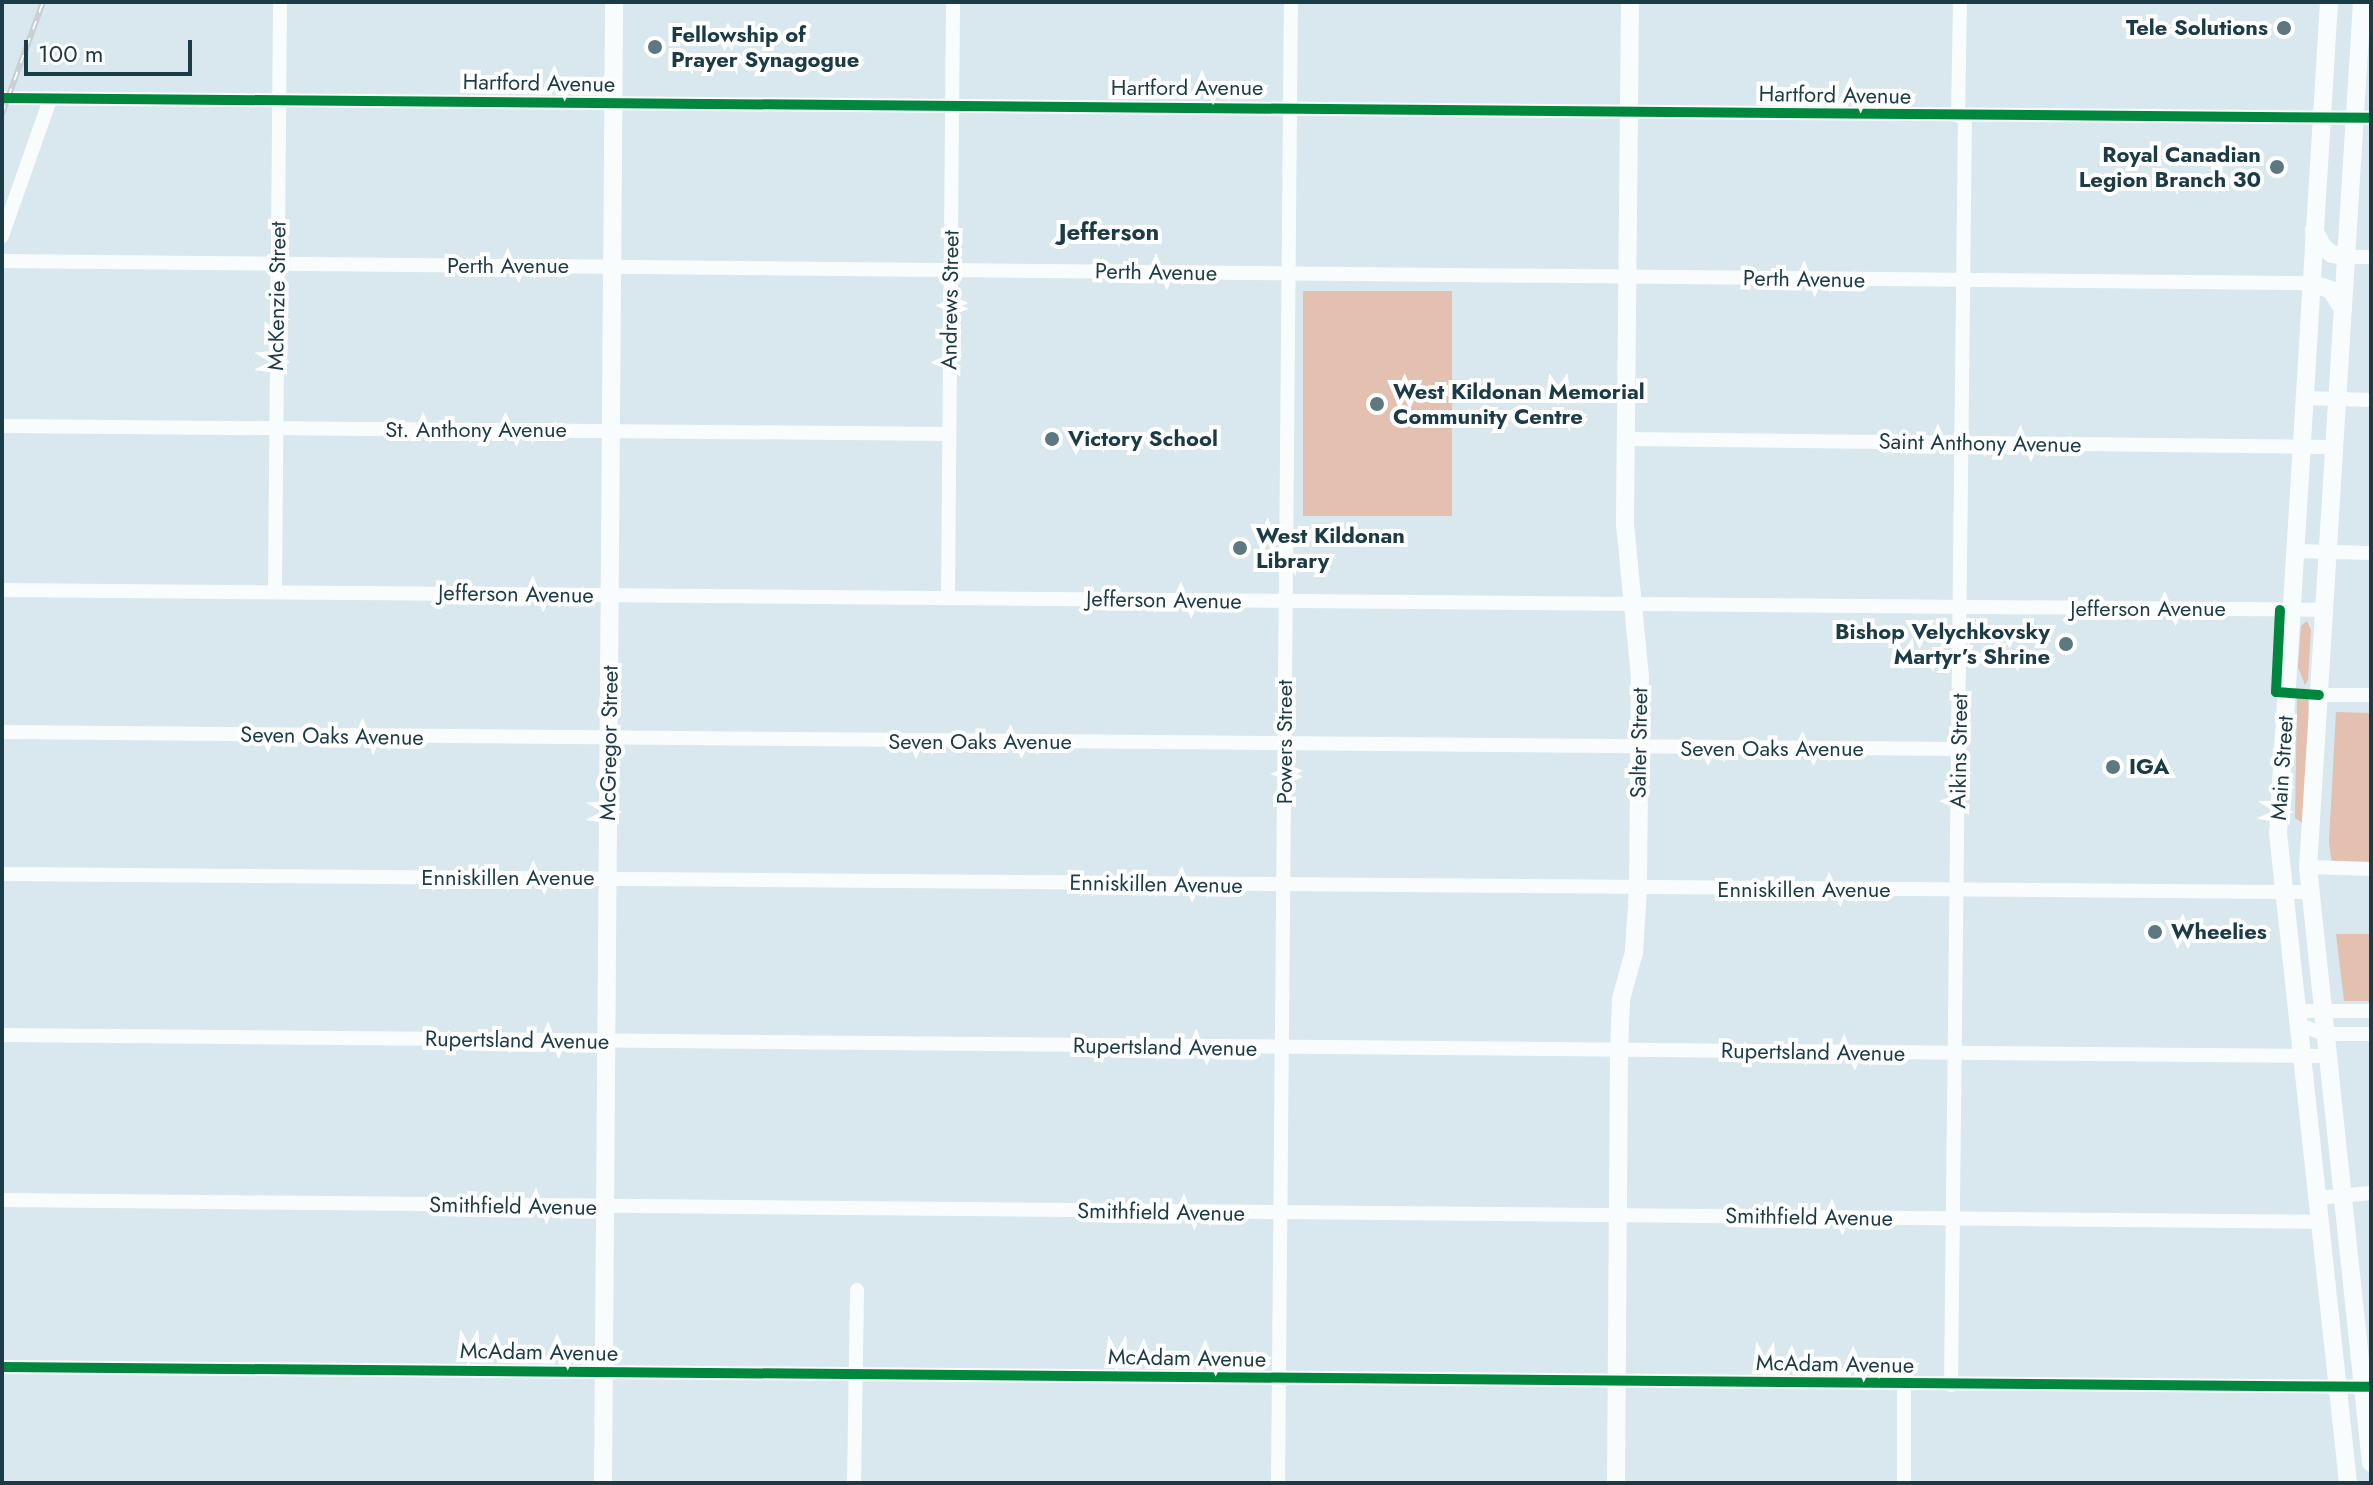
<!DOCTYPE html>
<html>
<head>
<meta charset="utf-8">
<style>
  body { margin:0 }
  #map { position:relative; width:2373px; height:1485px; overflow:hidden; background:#d8e8ee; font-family:Jost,sans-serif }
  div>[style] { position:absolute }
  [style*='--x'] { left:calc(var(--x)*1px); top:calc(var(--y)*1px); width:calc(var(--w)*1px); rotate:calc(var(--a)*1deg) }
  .green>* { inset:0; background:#e3c0b0; transform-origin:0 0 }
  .minor>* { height:14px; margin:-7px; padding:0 7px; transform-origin:7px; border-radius:7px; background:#f9fcfc }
  .major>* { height:18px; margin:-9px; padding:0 9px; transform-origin:9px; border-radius:9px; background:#f9fcfc }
  .rail>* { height:6px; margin-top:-3px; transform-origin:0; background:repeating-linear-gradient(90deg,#fff 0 9px,#c9ced1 0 18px); box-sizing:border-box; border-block:2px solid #c9ced1 }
  .cycleway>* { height:10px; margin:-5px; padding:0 5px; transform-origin:5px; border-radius:5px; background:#00873e }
  .dots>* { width:22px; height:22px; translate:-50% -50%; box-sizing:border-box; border:4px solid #fff; border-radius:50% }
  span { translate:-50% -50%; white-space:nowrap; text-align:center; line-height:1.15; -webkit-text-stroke:8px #fff; paint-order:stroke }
  .poi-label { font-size:22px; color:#1b3b47; font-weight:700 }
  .right { translate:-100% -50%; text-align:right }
  .left { translate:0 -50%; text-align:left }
  .street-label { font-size:22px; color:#1b3b47 }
  .neighbourhood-label { font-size:24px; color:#1b3b47; font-weight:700 }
  .frame { position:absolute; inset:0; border:4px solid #1b3b47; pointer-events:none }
  .scale { position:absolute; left:24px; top:40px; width:168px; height:36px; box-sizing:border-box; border:4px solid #1b3b47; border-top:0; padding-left:10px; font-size:24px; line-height:28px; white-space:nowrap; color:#1b3b47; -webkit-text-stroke:6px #fff; paint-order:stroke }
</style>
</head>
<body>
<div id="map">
  <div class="green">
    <i style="left:1303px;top:291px;width:149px;height:225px"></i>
    <i style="clip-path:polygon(2307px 621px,2311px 630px,2308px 680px,2305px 685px,2298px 667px,2301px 626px)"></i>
    <i style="clip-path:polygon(2297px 696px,2308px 698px,2310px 738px,2304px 824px,2295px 818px)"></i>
    <i style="clip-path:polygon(2336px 712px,2371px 713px,2371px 866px,2332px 865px,2329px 842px)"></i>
    <i style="clip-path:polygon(2336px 934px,2371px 934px,2371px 1001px,2344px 1001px)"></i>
  </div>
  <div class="minor">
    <i style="--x:2;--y:98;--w:2369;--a:0.48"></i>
    <i style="--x:1958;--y:116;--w:114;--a:-89"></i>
    <i style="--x:2;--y:236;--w:144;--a:-70.6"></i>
    <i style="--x:2347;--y:257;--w:24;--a:0"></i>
    <i style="--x:2;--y:261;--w:2308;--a:0.55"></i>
    <i style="--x:2304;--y:398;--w:67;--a:1.7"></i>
    <i style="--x:2;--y:426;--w:947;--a:0.48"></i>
    <i style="--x:1626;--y:439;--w:709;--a:0.65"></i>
    <i style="--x:2295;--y:551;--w:76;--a:1.5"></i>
    <i style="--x:2;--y:590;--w:2323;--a:0.49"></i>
    <i style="--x:275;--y:590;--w:588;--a:-89.51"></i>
    <i style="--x:948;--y:598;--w:596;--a:-89.52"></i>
    <i style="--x:2319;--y:695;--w:52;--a:0"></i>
    <i style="--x:2;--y:732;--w:1957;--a:0.5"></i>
    <i style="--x:2308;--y:867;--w:63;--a:1.8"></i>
    <i style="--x:2;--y:874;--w:2307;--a:0.45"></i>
    <i style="--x:2296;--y:1011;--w:75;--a:0"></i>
    <i style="--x:2297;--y:1024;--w:30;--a:20"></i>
    <i style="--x:2325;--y:1034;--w:46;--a:0"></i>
    <i style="--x:2;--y:1035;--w:2325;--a:0.52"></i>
    <i style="--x:2317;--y:1198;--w:54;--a:-5.3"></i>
    <i style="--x:2;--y:1200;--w:2318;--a:0.54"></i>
    <i style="--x:2;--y:1367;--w:2369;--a:0.48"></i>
    <i style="--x:1904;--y:1384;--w:99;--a:90"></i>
    <i style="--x:1951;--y:1385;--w:1269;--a:-89.37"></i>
    <i style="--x:854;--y:1483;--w:193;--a:-89.1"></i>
    <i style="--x:1278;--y:1483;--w:1481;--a:-89.5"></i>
  </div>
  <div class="major">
    <i style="--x:2329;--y:2;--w:833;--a:93.51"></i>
    <i style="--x:2278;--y:833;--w:654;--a:83.85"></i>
    <i style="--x:2362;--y:2;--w:867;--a:93.57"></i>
    <i style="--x:2308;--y:867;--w:599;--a:83.97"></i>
    <i style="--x:2314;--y:230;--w:19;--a:62"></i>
    <i style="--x:2323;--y:247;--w:11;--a:38"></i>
    <i style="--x:2332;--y:254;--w:15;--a:11"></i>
    <i style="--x:2310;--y:283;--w:22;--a:18"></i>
    <i style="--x:2331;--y:290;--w:22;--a:58"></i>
    <i style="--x:603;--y:1483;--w:1481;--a:-89.57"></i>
    <i style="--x:1616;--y:1483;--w:432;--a:-89.6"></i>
    <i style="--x:1619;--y:1051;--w:52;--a:-87.8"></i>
    <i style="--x:1621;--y:999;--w:49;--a:-74.5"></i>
    <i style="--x:1634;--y:952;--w:63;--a:-86.4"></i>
    <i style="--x:1638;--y:889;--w:212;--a:-89.5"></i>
    <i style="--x:1640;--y:677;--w:155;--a:-95.6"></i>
    <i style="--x:1625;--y:523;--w:521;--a:-89.45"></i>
  </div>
  <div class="rail">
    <i style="--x:2;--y:114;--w:119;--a:-69.9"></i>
  </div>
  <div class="cycleway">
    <i style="--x:2;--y:98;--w:2369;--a:0.48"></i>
    <i style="--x:2280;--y:610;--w:82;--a:92.8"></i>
    <i style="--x:2276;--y:692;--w:43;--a:4"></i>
    <i style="--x:2;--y:1367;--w:2369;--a:0.48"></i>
  </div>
  <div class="dots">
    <i style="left:2284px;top:28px;background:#5d7881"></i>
    <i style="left:655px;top:47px;background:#5d7881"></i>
    <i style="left:2277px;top:167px;background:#5d7881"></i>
    <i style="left:1377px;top:404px;background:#5d7881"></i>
    <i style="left:1052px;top:439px;background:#5d7881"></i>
    <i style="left:1240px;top:548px;background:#5d7881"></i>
    <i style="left:2066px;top:644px;background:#5d7881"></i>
    <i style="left:2113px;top:767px;background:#5d7881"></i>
    <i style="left:2155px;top:932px;background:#5d7881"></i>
  </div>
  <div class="poi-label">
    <span class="right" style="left:2268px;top:28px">Tele Solutions</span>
    <span class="left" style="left:671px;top:47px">Fellowship of<br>Prayer Synagogue</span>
    <span class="right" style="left:2261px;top:167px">Royal Canadian<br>Legion Branch 30</span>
    <span class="left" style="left:1393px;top:404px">West Kildonan Memorial<br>Community Centre</span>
    <span class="left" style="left:1068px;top:439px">Victory School</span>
    <span class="left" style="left:1256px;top:548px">West Kildonan<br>Library</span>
    <span class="right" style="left:2050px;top:644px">Bishop Velychkovsky<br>Martyr’s Shrine</span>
    <span class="left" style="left:2129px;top:767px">IGA</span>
    <span class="left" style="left:2171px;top:932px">Wheelies</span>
  </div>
  <div class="street-label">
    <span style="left:539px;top:83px;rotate:1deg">Hartford Avenue</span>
    <span style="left:1187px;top:88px">Hartford Avenue</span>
    <span style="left:1835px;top:95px;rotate:1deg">Hartford Avenue</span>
    <span style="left:508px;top:266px">Perth Avenue</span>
    <span style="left:1156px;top:272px;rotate:1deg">Perth Avenue</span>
    <span style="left:1804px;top:279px;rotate:1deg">Perth Avenue</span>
    <span style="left:277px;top:296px;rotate:-89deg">McKenzie Street</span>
    <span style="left:950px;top:300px;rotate:-89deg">Andrews Street</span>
    <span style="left:476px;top:430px">St. Anthony Avenue</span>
    <span style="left:1980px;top:443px;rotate:1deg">Saint Anthony Avenue</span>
    <span style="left:516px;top:594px;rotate:1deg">Jefferson Avenue</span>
    <span style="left:1164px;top:600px;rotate:1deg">Jefferson Avenue</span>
    <span style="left:2148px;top:609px">Jefferson Avenue</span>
    <span style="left:332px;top:736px;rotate:1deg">Seven Oaks Avenue</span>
    <span style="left:980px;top:742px">Seven Oaks Avenue</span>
    <span style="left:1285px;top:742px;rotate:-90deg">Powers Street</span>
    <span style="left:609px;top:743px;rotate:-89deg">McGregor Street</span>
    <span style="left:1639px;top:743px;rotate:-89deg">Salter Street</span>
    <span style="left:1772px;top:749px">Seven Oaks Avenue</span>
    <span style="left:1959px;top:751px;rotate:-89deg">Aikins Street</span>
    <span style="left:2282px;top:768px;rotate:-86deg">Main Street</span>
    <span style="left:508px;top:878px">Enniskillen Avenue</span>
    <span style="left:1156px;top:884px;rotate:1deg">Enniskillen Avenue</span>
    <span style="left:1804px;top:890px">Enniskillen Avenue</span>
    <span style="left:517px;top:1040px;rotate:1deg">Rupertsland Avenue</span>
    <span style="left:1165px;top:1047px;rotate:1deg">Rupertsland Avenue</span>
    <span style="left:1813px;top:1052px;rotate:1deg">Rupertsland Avenue</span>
    <span style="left:513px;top:1206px;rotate:1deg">Smithfield Avenue</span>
    <span style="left:1161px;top:1212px;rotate:1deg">Smithfield Avenue</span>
    <span style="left:1809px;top:1217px;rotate:1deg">Smithfield Avenue</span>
    <span style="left:539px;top:1352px;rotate:1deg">McAdam Avenue</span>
    <span style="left:1187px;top:1358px;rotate:1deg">McAdam Avenue</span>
    <span style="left:1835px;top:1364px;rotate:1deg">McAdam Avenue</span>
  </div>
  <div class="neighbourhood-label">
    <span style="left:1109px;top:232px">Jefferson</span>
  </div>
  <div class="frame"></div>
  <div class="scale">100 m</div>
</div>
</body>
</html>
